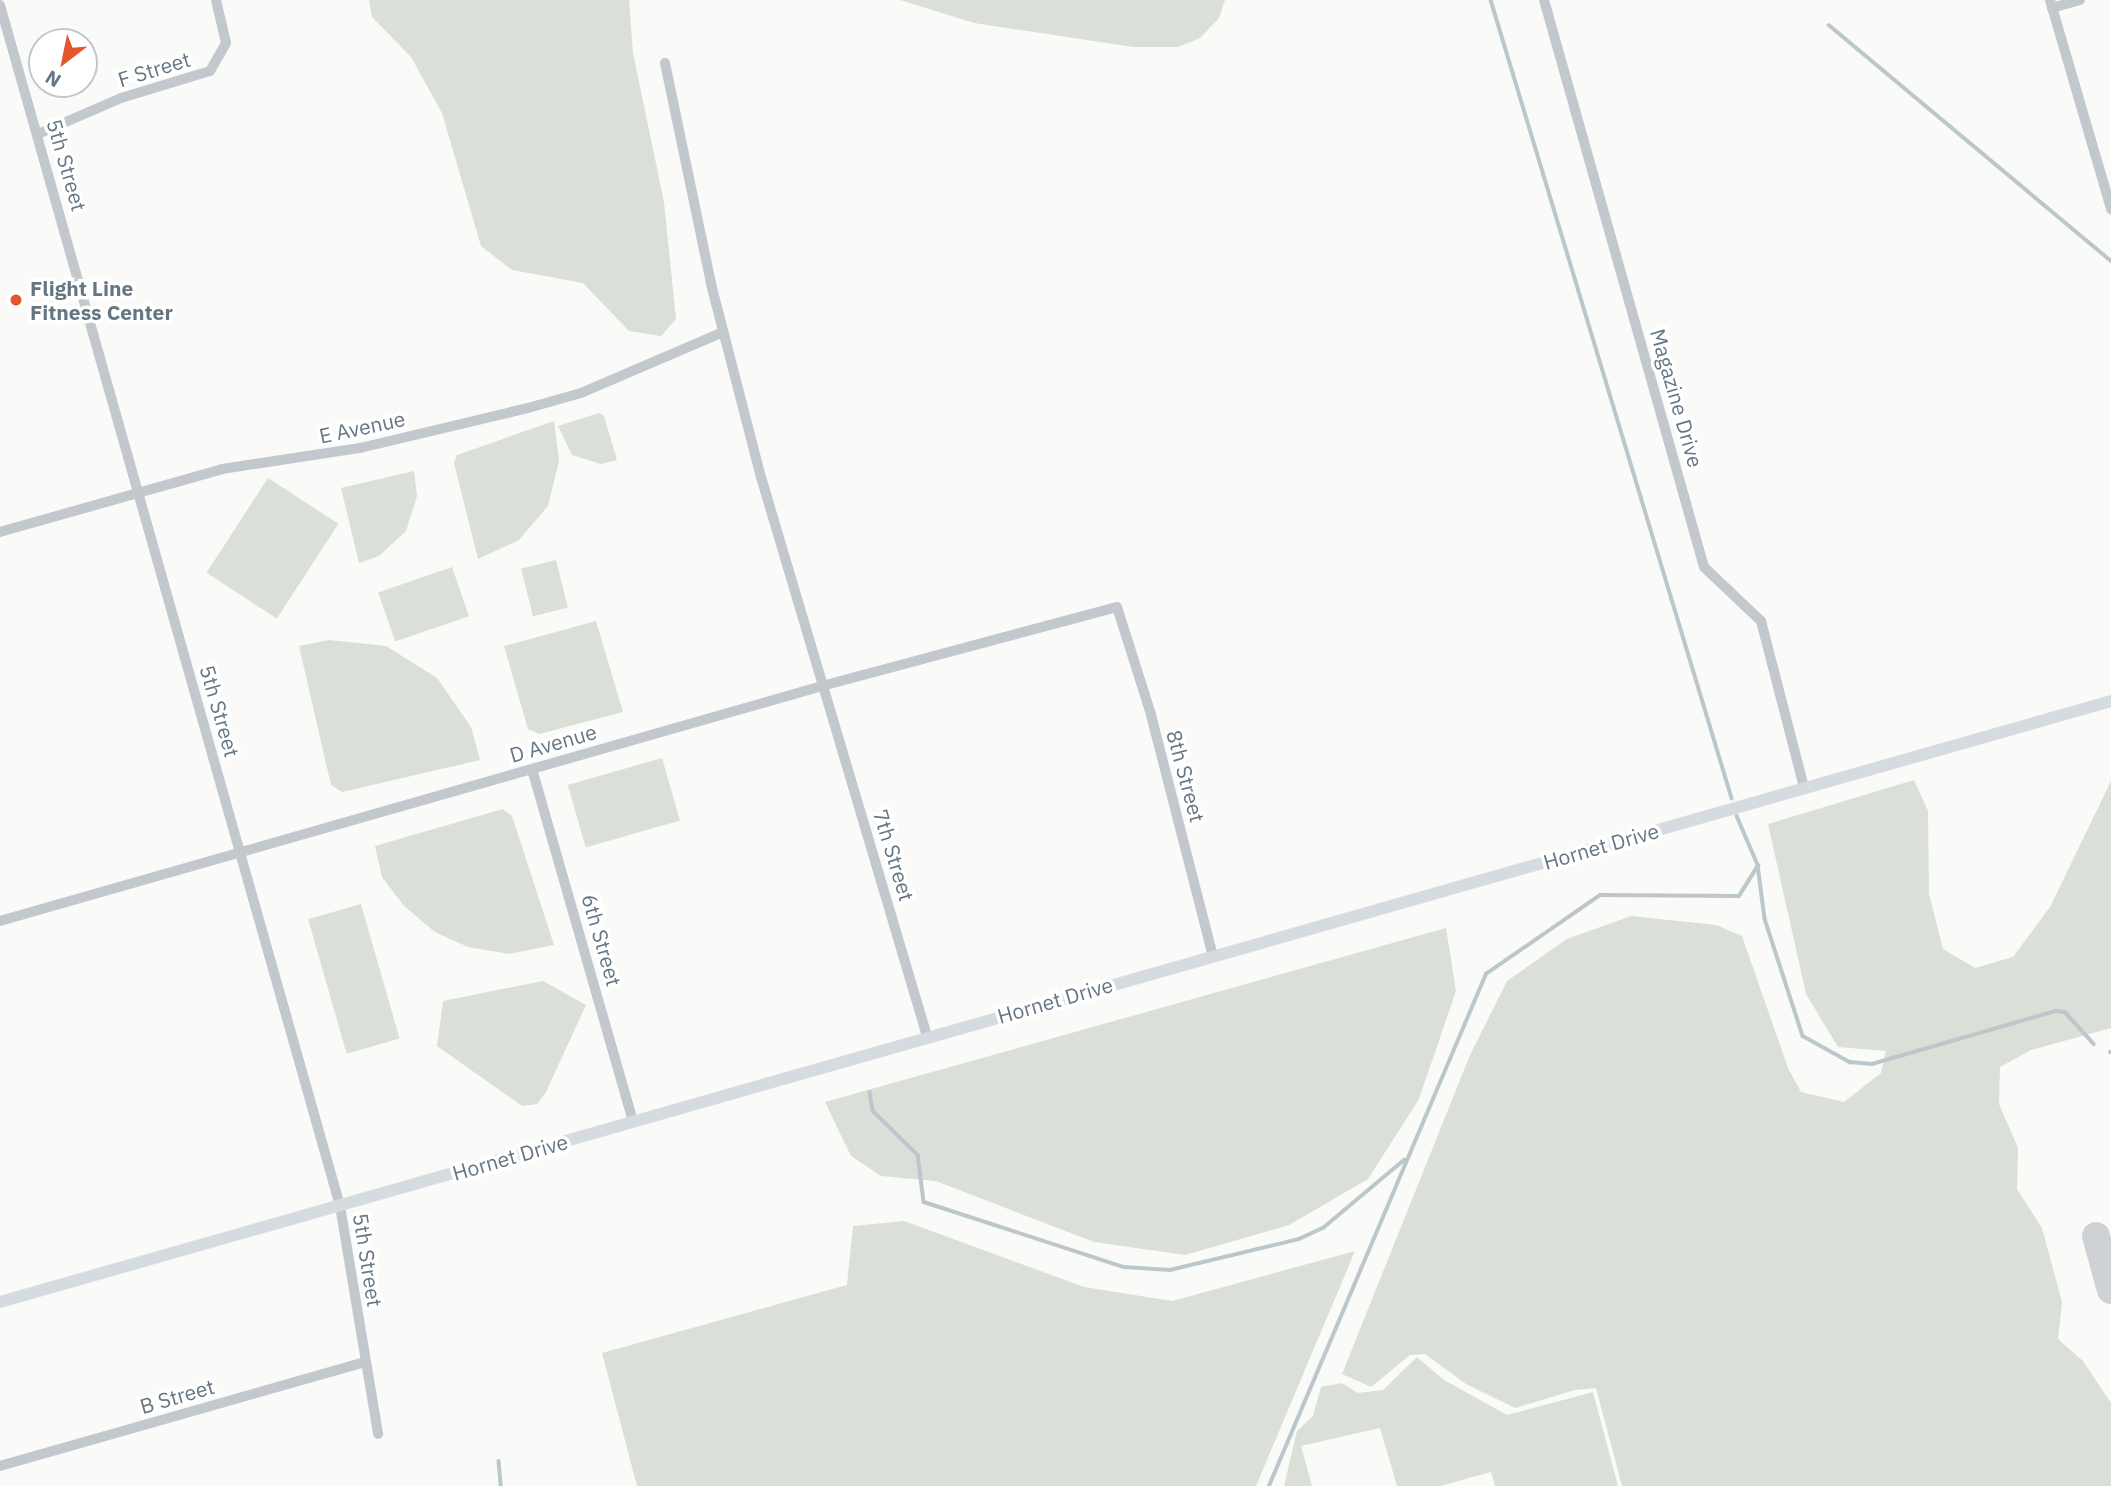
<!DOCTYPE html>
<html>
<head>
<meta charset="utf-8">
<style>
  body { margin:0 }
  #map { position:relative; width:2111px; height:1486px; overflow:hidden; background:#fafaf8; font-family:"IBM Plex Sans",sans-serif }
  div>[style] { position:absolute }
  [style*='--x'] { left:calc(var(--x)*1px); top:calc(var(--y)*1px); width:calc(var(--w)*1px); rotate:calc(var(--a)*1deg) }
  .green>* { inset:0; background:#dadfd7; transform-origin:0 0 }
  .stream>* { height:3.5px; margin:-1.75px; padding:0 1.75px; transform-origin:1.75px; border-radius:1.75px; background:#bbc7cb }
  .taxiway>* { height:28px; margin:-14px; padding:0 14px; transform-origin:14px; border-radius:14px; background:#ced2d4 }
  .minor>* { height:10px; margin:-5px; padding:0 5px; transform-origin:5px; border-radius:5px; background:#c3c8cc }
  .major>* { height:12px; margin:-6px; padding:0 6px; transform-origin:6px; border-radius:6px; background:#d6dbdf }
  .dots>* { width:19px; height:19px; translate:-50% -50%; box-sizing:border-box; border:4px solid #fff; border-radius:50% }
  span { translate:-50% -50%; white-space:nowrap; text-align:center; line-height:1.15; -webkit-text-stroke:7px #fff; paint-order:stroke }
  .street-label { font-size:21px; color:#657683 }
  .poi-label { font-size:21px; color:#657683; font-weight:700 }
  .left { translate:0 -50%; text-align:left }
  .north { position:absolute; left:28px; top:28px; width:70px; height:70px; box-sizing:border-box; background:#fff; border:2px solid #c1c8cd; border-radius:50%; rotate:212deg; font-size:19px; font-weight:700; line-height:28px; text-align:center; color:#657683 }
  .north::after { content:''; display:block; margin:auto; width:24px; height:32px; background:#e4572e; clip-path:polygon(50% 0,100% 100%,50% 72%,0 100%) }
</style>
</head>
<body>
<div id="map">
  <div class="green">
    <i style="clip-path:polygon(369px 0,629px 0,633px 53px,664px 202px,676px 319px,661px 336px,629px 331px,583px 283px,512px 270px,481px 246px,442px 113px,411px 57px,372px 17px)"></i>
    <i style="clip-path:polygon(900px 0,1225px 0,1219px 18px,1200px 38px,1178px 47px,1133px 47px,974px 23px)"></i>
    <i style="clip-path:polygon(599px 413px,604px 416px,617px 460px,601px 464px,572px 455px,558px 426px)"></i>
    <i style="clip-path:polygon(554px 421px,559px 461px,548px 506px,519px 540px,478px 559px,454px 463px,457px 455px)"></i>
    <i style="clip-path:polygon(414px 471px,417px 496px,406px 531px,379px 556px,359px 563px,341px 488px)"></i>
    <i style="left:268px;top:478px;width:84px;height:113px;rotate:33deg"></i>
    <i style="left:556px;top:560px;width:49px;height:36px;rotate:76deg"></i>
    <i style="left:452px;top:567px;width:52px;height:78px;rotate:71deg"></i>
    <i style="clip-path:polygon(596px 621px,623px 712px,539px 734px,528px 729px,504px 646px)"></i>
    <i style="clip-path:polygon(329px 640px,386px 646px,437px 678px,471px 727px,480px 760px,342px 792px,331px 785px,299px 646px)"></i>
    <i style="left:662px;top:758px;width:65px;height:98px;rotate:74deg"></i>
    <i style="clip-path:polygon(1914px 780px,1928px 811px,1929px 894px,1943px 949px,1975px 968px,2013px 957px,2050px 907px,2111px 781px,2111px 1028px,2031px 1050px,2000px 1067px,1999px 1104px,2018px 1148px,2017px 1189px,2042px 1228px,2062px 1302px,2058px 1339px,2083px 1361px,2111px 1403px,2111px 1486px,1622px 1486px,1596px 1388px,1575px 1390px,1515px 1408px,1466px 1384px,1425px 1354px,1410px 1355px,1371px 1387px,1342px 1374px,1470px 1055px,1507px 981px,1567px 939px,1631px 916px,1716px 925px,1742px 936px,1788px 1068px,1801px 1092px,1844px 1102px,1881px 1073px,1886px 1051px,1838px 1047px,1806px 994px,1768px 824px)"></i>
    <i style="clip-path:polygon(503px 809px,512px 816px,554px 945px,509px 954px,468px 947px,435px 932px,404px 906px,382px 877px,375px 846px)"></i>
    <i style="left:361px;top:904px;width:140px;height:55px;rotate:74deg"></i>
    <i style="clip-path:polygon(1446px 928px,1456px 991px,1419px 1099px,1368px 1179px,1289px 1225px,1185px 1255px,1094px 1242px,936px 1181px,881px 1176px,851px 1156px,825px 1102px)"></i>
    <i style="clip-path:polygon(543px 981px,586px 1005px,545px 1094px,537px 1104px,522px 1106px,437px 1046px,443px 1001px)"></i>
    <i style="clip-path:polygon(904px 1221px,1084px 1287px,1172px 1301px,1355px 1251px,1256px 1486px,637px 1486px,602px 1353px,847px 1285px,853px 1226px)"></i>
    <i style="clip-path:polygon(1417px 1357px,1444px 1380px,1507px 1415px,1593px 1392px,1618px 1486px,1495px 1486px,1491px 1472px,1440px 1486px,1397px 1486px,1380px 1428px,1301px 1446px,1312px 1486px,1284px 1486px,1297px 1431px,1313px 1416px,1321px 1387px,1342px 1383px,1358px 1393px,1383px 1390px)"></i>
  </div>
  <div class="stream">
    <i style="--x:1491;--y:0;--w:834;--a:73.2"></i>
    <i style="--x:1829;--y:25;--w:368;--a:39.9"></i>
    <i style="--x:1737;--y:816;--w:53;--a:66.8"></i>
    <i style="--x:1758;--y:865;--w:54;--a:82.6"></i>
    <i style="--x:1765;--y:919;--w:123;--a:72"></i>
    <i style="--x:1803;--y:1036;--w:54;--a:29"></i>
    <i style="--x:1850;--y:1062;--w:22;--a:5"></i>
    <i style="--x:1872;--y:1064;--w:191;--a:-16.1"></i>
    <i style="--x:2056;--y:1011;--w:9;--a:6"></i>
    <i style="--x:2065;--y:1012;--w:43;--a:47.8"></i>
    <i style="--x:2110;--y:1052;--w:1;--a:0"></i>
    <i style="--x:870;--y:1092;--w:19;--a:81"></i>
    <i style="--x:873;--y:1111;--w:63;--a:44.4"></i>
    <i style="--x:918;--y:1155;--w:47;--a:82.7"></i>
    <i style="--x:924;--y:1202;--w:210;--a:18"></i>
    <i style="--x:1124;--y:1267;--w:46;--a:3.7"></i>
    <i style="--x:1170;--y:1270;--w:133;--a:-13.5"></i>
    <i style="--x:1299;--y:1239;--w:26;--a:-25"></i>
    <i style="--x:1323;--y:1228;--w:106;--a:-40"></i>
    <i style="--x:499;--y:1461;--w:25;--a:85"></i>
    <i style="--x:1269;--y:1486;--w:556;--a:-67.03"></i>
    <i style="--x:1486;--y:974;--w:139;--a:-34.7"></i>
    <i style="--x:1600;--y:895;--w:139;--a:0.4"></i>
    <i style="--x:1739;--y:896;--w:36;--a:-58"></i>
  </div>
  <div class="taxiway">
    <i style="--x:2096;--y:1236;--w:56;--a:74.5"></i>
  </div>
  <div class="minor">
    <i style="--x:1544;--y:0;--w:589;--a:74.24"></i>
    <i style="--x:1704;--y:567;--w:79;--a:43.5"></i>
    <i style="--x:1761;--y:621;--w:171;--a:75.5"></i>
    <i style="--x:2050;--y:0;--w:218;--a:73.7"></i>
    <i style="--x:0;--y:5;--w:1248;--a:74.19"></i>
    <i style="--x:340;--y:1206;--w:231;--a:80.5"></i>
    <i style="--x:2052;--y:8;--w:29;--a:-16"></i>
    <i style="--x:665;--y:63;--w:226;--a:78.2"></i>
    <i style="--x:711;--y:284;--w:199;--a:75.5"></i>
    <i style="--x:761;--y:477;--w:583;--a:73.46"></i>
    <i style="--x:38;--y:134;--w:90;--a:-23.4"></i>
    <i style="--x:121;--y:98;--w:93;--a:-16.9"></i>
    <i style="--x:210;--y:71;--w:32;--a:-60"></i>
    <i style="--x:226;--y:43;--w:44;--a:-103.1"></i>
    <i style="--x:0;--y:532;--w:231;--a:-15.8"></i>
    <i style="--x:222;--y:469;--w:140;--a:-8.7"></i>
    <i style="--x:360;--y:448;--w:173;--a:-13.4"></i>
    <i style="--x:528;--y:408;--w:55;--a:-15.8"></i>
    <i style="--x:581;--y:393;--w:155;--a:-23.2"></i>
    <i style="--x:532;--y:769;--w:367;--a:74"></i>
    <i style="--x:0;--y:921;--w:855;--a:-15.95"></i>
    <i style="--x:822;--y:686;--w:305;--a:-15"></i>
    <i style="--x:1117;--y:607;--w:109;--a:72.4"></i>
    <i style="--x:1150;--y:711;--w:253;--a:75.6"></i>
    <i style="--x:0;--y:1466;--w:380;--a:-15.9"></i>
  </div>
  <div class="major">
    <i style="--x:0;--y:1302;--w:2195;--a:-15.89"></i>
  </div>
  <div class="dots">
    <i style="left:16px;top:300px;background:#e4572e"></i>
  </div>
  <div class="street-label">
    <span style="left:154px;top:69px;rotate:-17deg">F Street</span>
    <span style="left:67px;top:165px;rotate:74deg">5th Street</span>
    <span style="left:1677px;top:398px;rotate:74deg">Magazine Drive</span>
    <span style="left:362px;top:427px;rotate:-12deg">E Avenue</span>
    <span style="left:220px;top:711px;rotate:74deg">5th Street</span>
    <span style="left:553px;top:743px;rotate:-16deg">D Avenue</span>
    <span style="left:1186px;top:776px;rotate:75deg">8th Street</span>
    <span style="left:1601px;top:846px;rotate:-16deg">Hornet Drive</span>
    <span style="left:894px;top:855px;rotate:73deg">7th Street</span>
    <span style="left:602px;top:940px;rotate:74deg">6th Street</span>
    <span style="left:1055px;top:1000px;rotate:-16deg">Hornet Drive</span>
    <span style="left:510px;top:1157px;rotate:-16deg">Hornet Drive</span>
    <span style="left:368px;top:1260px;rotate:81deg">5th Street</span>
    <span style="left:177px;top:1396px;rotate:-16deg">B Street</span>
  </div>
  <div class="poi-label">
    <span class="left" style="left:30px;top:300px">Flight Line<br>Fitness Center</span>
  </div>
  <div class="north">N</div>
</div>
</body>
</html>
